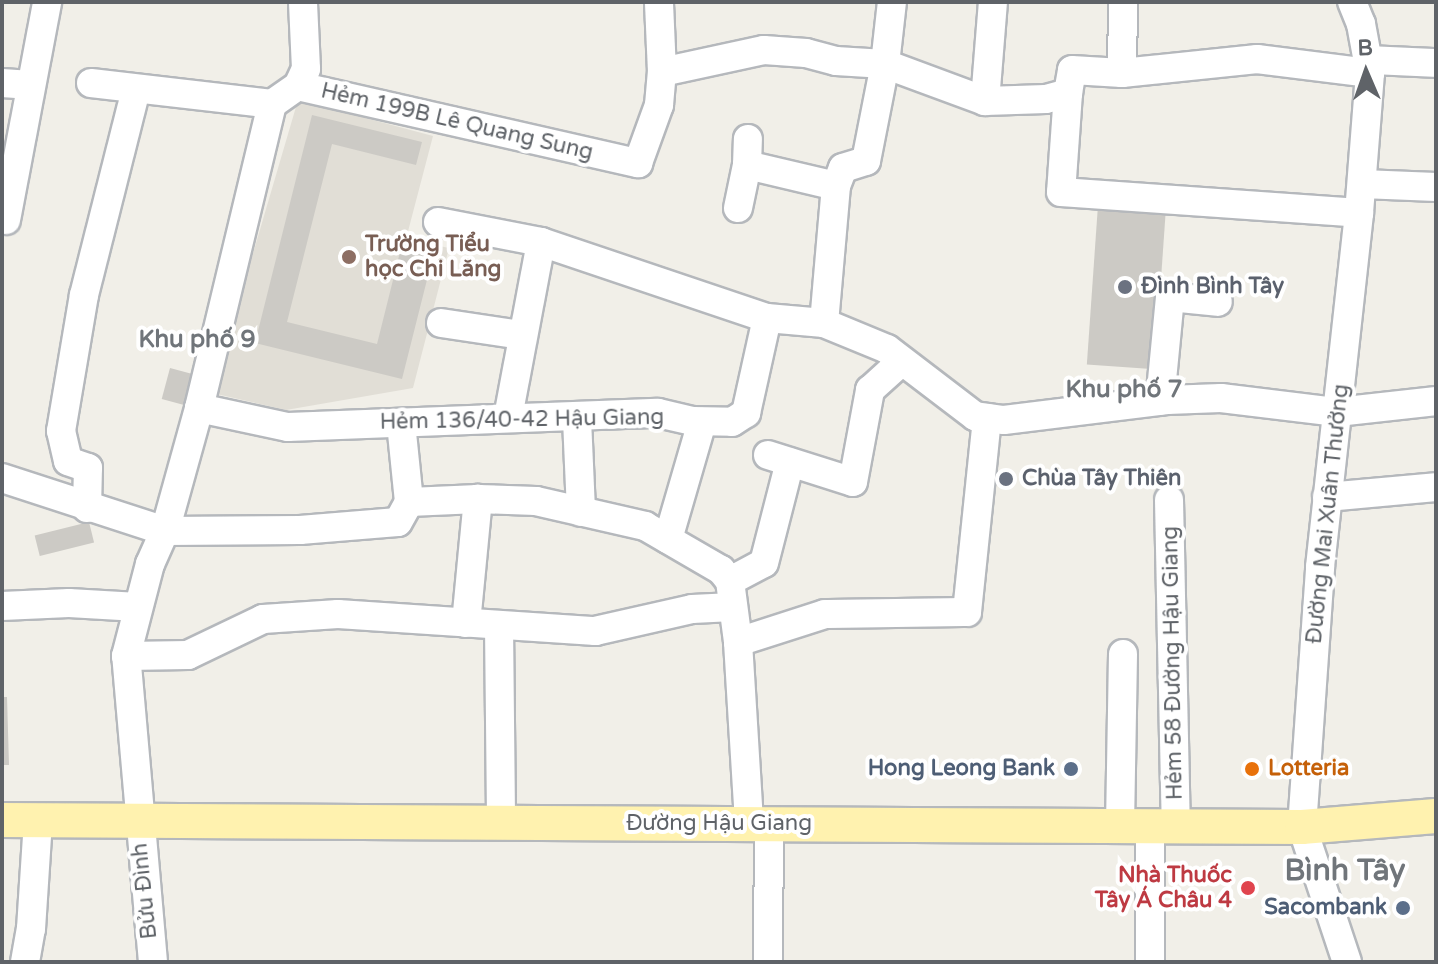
<!DOCTYPE html>
<html>
<head>
<meta charset="utf-8">
<style>
  body { margin:0 }
  #map { position:relative; width:1438px; height:964px; overflow:hidden; background:#f1efe8; font-family:"Varela Round",sans-serif }
  div>[style] { position:absolute }
  [style*='--x'] { left:calc(var(--x)*1px); top:calc(var(--y)*1px); width:calc(var(--w)*1px); rotate:calc(var(--a)*1deg) }
  .education>* { inset:0; background:#e1ded6 }
  .building>* { inset:0; background:#cccac5; transform-origin:0 0 }
  .roads { filter:drop-shadow(2px 0 #b5b8bc) drop-shadow(-2px 0 #b5b8bc) drop-shadow(0 2px #b5b8bc) drop-shadow(0 -2px #b5b8bc) }
  .minor>* { height:28px; margin:-14px; padding:0 14px; transform-origin:14px; border-radius:14px; background:#fff }
  .major>* { height:34px; margin:-17px; padding:0 17px; transform-origin:17px; border-radius:17px; background:#fff2af }
  .dots>* { width:22px; height:22px; translate:-50% -50%; box-sizing:border-box; border:4px solid #fff; border-radius:50% }
  span { translate:-50% -50%; white-space:nowrap; text-align:center; line-height:1.15; -webkit-text-stroke:8px #fff; paint-order:stroke }
  .street-label { font-size:22px; color:#5f6368 }
  .education-label { font-size:22px; color:#785e54; font-weight:700 }
  .left { translate:0 -50%; text-align:left }
  .worship-label { font-size:22px; color:#5b616d; font-weight:700 }
  .service-label { font-size:22px; color:#4e5e75; font-weight:700 }
  .right { translate:-100% -50%; text-align:right }
  .food-label { font-size:22px; color:#c56008; font-weight:700 }
  .health-label { font-size:22px; color:#be3a42; font-weight:700 }
  .neighbourhood-label { font-size:24px; color:#70757a; font-weight:700 }
  .district-label { font-size:30px; color:#70757a; font-weight:700 }
  .frame { position:absolute; inset:0; border:4px solid #5f6368; pointer-events:none }
  .north { position:absolute; left:1326px; top:32px; width:80px; height:80px; -webkit-text-stroke:6px #fff; paint-order:stroke; rotate:358deg; font-size:22px; font-weight:700; line-height:32px; text-align:center; color:#5f6368 }
  .north::after { content:''; display:block; margin:auto; width:28px; height:36px; background:#5f6368; clip-path:polygon(50% 0,100% 100%,50% 72%,0 100%) }
</style>
</head>
<body>
<div id="map">
  <div class="education">
    <i style="clip-path:polygon(298px 100px,433px 136px,406px 239px,449px 248px,413px 388px,286px 410px,212px 393px)"></i>
  </div>
  <div class="building">
    <i style="clip-path:polygon(312px 115px,422px 142px,416px 165px,332px 144px,287px 322px,377px 344px,401px 248px,433px 256px,402px 379px,255px 343px)"></i>
    <i style="left:1098px;top:205px;width:68px;height:160px;rotate:4deg"></i>
    <i style="left:170px;top:368px;width:27px;height:32px;rotate:15deg"></i>
    <i style="left:89px;top:522px;width:21px;height:56px;rotate:76deg"></i>
    <i style="clip-path:polygon(2px 697px,7px 697px,9px 765px,2px 765px)"></i>
  </div>
  <div class="roads">
    <div class="minor">
      <i style="--x:1370;--y:60;--w:66;--a:2.6"></i>
      <i style="--x:662;--y:72;--w:104;--a:-12.2"></i>
      <i style="--x:764;--y:50;--w:42;--a:4.1"></i>
      <i style="--x:806;--y:53;--w:31;--a:15"></i>
      <i style="--x:836;--y:61;--w:49;--a:3.5"></i>
      <i style="--x:885;--y:64;--w:107;--a:20.3"></i>
      <i style="--x:985;--y:101;--w:61;--a:-1.9"></i>
      <i style="--x:1046;--y:99;--w:23;--a:-15"></i>
      <i style="--x:1068;--y:93;--w:23;--a:-80"></i>
      <i style="--x:1072;--y:70;--w:50;--a:3.4"></i>
      <i style="--x:1122;--y:73;--w:136;--a:-5.9"></i>
      <i style="--x:1257;--y:59;--w:114;--a:7.1"></i>
      <i style="--x:1122;--y:73;--w:71;--a:-89.2"></i>
      <i style="--x:2;--y:83;--w:29;--a:4"></i>
      <i style="--x:91;--y:83;--w:182;--a:6.6"></i>
      <i style="--x:298;--y:86;--w:349;--a:12.8"></i>
      <i style="--x:638;--y:163;--w:62;--a:-70.1"></i>
      <i style="--x:659;--y:105;--w:33;--a:-85"></i>
      <i style="--x:662;--y:72;--w:70;--a:-92.5"></i>
      <i style="--x:1068;--y:93;--w:99;--a:94"></i>
      <i style="--x:1061;--y:192;--w:299;--a:4"></i>
      <i style="--x:985;--y:101;--w:99;--a:-85.4"></i>
      <i style="--x:747;--y:165;--w:91;--a:13.3"></i>
      <i style="--x:1362;--y:184;--w:74;--a:2.3"></i>
      <i style="--x:738;--y:208;--w:44;--a:-78.2"></i>
      <i style="--x:747;--y:165;--w:26;--a:-88"></i>
      <i style="--x:6;--y:220;--w:222;--a:-79.3"></i>
      <i style="--x:438;--y:222;--w:105;--a:11"></i>
      <i style="--x:441;--y:323;--w:81;--a:8.5"></i>
      <i style="--x:824;--y:323;--w:138;--a:-85"></i>
      <i style="--x:836;--y:186;--w:19;--a:-69"></i>
      <i style="--x:843;--y:168;--w:24;--a:-17"></i>
      <i style="--x:866;--y:161;--w:99;--a:-78.9"></i>
      <i style="--x:885;--y:64;--w:62;--a:-83.6"></i>
      <i style="--x:1160;--y:401;--w:104;--a:-84.5"></i>
      <i style="--x:1170;--y:297;--w:48;--a:5.9"></i>
      <i style="--x:199;--y:408;--w:91;--a:12.1"></i>
      <i style="--x:288;--y:427;--w:370;--a:-2.2"></i>
      <i style="--x:658;--y:413;--w:36;--a:13"></i>
      <i style="--x:693;--y:421;--w:39;--a:1"></i>
      <i style="--x:732;--y:422;--w:17;--a:-33"></i>
      <i style="--x:746;--y:413;--w:97;--a:-77.5"></i>
      <i style="--x:508;--y:417;--w:178;--a:-79.3"></i>
      <i style="--x:541;--y:242;--w:238;--a:18.6"></i>
      <i style="--x:767;--y:318;--w:57;--a:5"></i>
      <i style="--x:824;--y:323;--w:68;--a:22.4"></i>
      <i style="--x:887;--y:349;--w:111;--a:37.3"></i>
      <i style="--x:975;--y:416;--w:29;--a:8"></i>
      <i style="--x:1004;--y:420;--w:164;--a:-7"></i>
      <i style="--x:1167;--y:400;--w:54;--a:-2.1"></i>
      <i style="--x:1221;--y:398;--w:117;--a:6.9"></i>
      <i style="--x:1337;--y:412;--w:100;--a:-6.3"></i>
      <i style="--x:577;--y:419;--w:93;--a:87.5"></i>
      <i style="--x:401;--y:423;--w:79;--a:84.2"></i>
      <i style="--x:768;--y:455;--w:89;--a:17.6"></i>
      <i style="--x:853;--y:482;--w:94;--a:-79.5"></i>
      <i style="--x:870;--y:390;--w:43;--a:-42.2"></i>
      <i style="--x:2;--y:478;--w:171;--a:18"></i>
      <i style="--x:165;--y:531;--w:135;--a:-0.4"></i>
      <i style="--x:300;--y:530;--w:98;--a:-4.7"></i>
      <i style="--x:398;--y:522;--w:23;--a:-61"></i>
      <i style="--x:409;--y:502;--w:69;--a:-2.5"></i>
      <i style="--x:478;--y:499;--w:58;--a:2"></i>
      <i style="--x:536;--y:501;--w:112;--a:12.9"></i>
      <i style="--x:645;--y:526;--w:88;--a:30.1"></i>
      <i style="--x:721;--y:570;--w:14;--a:51"></i>
      <i style="--x:730;--y:581;--w:62;--a:82.5"></i>
      <i style="--x:738;--y:642;--w:182;--a:86.5"></i>
      <i style="--x:1327;--y:497;--w:109;--a:-5.2"></i>
      <i style="--x:1169;--y:500;--w:326;--a:88.8"></i>
      <i style="--x:87;--y:508;--w:40;--a:-88.6"></i>
      <i style="--x:88;--y:468;--w:21;--a:-161"></i>
      <i style="--x:68;--y:461;--w:31;--a:-103"></i>
      <i style="--x:61;--y:431;--w:138;--a:-80.4"></i>
      <i style="--x:84;--y:295;--w:211;--a:-75.8"></i>
      <i style="--x:668;--y:539;--w:122;--a:-73.8"></i>
      <i style="--x:730;--y:581;--w:38;--a:-28"></i>
      <i style="--x:764;--y:563;--w:104;--a:-75.6"></i>
      <i style="--x:2;--y:606;--w:67;--a:-2.6"></i>
      <i style="--x:69;--y:603;--w:69;--a:3.3"></i>
      <i style="--x:466;--y:623;--w:125;--a:-84.5"></i>
      <i style="--x:499;--y:625;--w:198;--a:89.4"></i>
      <i style="--x:738;--y:642;--w:91;--a:-17.8"></i>
      <i style="--x:825;--y:614;--w:142;--a:-0.8"></i>
      <i style="--x:967;--y:612;--w:195;--a:-84.1"></i>
      <i style="--x:126;--y:656;--w:62;--a:-0.9"></i>
      <i style="--x:188;--y:655;--w:83;--a:-25.6"></i>
      <i style="--x:263;--y:619;--w:75;--a:-3.8"></i>
      <i style="--x:338;--y:614;--w:258;--a:3.8"></i>
      <i style="--x:595;--y:631;--w:99;--a:-12.8"></i>
      <i style="--x:692;--y:609;--w:41;--a:-2.8"></i>
      <i style="--x:1120;--y:826;--w:172;--a:-89"></i>
      <i style="--x:25;--y:962;--w:34;--a:-80"></i>
      <i style="--x:31;--y:929;--w:109;--a:-86.3"></i>
      <i style="--x:153;--y:962;--w:307;--a:-95"></i>
      <i style="--x:126;--y:656;--w:95;--a:-75.4"></i>
      <i style="--x:150;--y:564;--w:36;--a:-66"></i>
      <i style="--x:165;--y:531;--w:128;--a:-74.5"></i>
      <i style="--x:199;--y:408;--w:313;--a:-76.5"></i>
      <i style="--x:272;--y:104;--w:32;--a:-35"></i>
      <i style="--x:298;--y:86;--w:19;--a:-65"></i>
      <i style="--x:306;--y:69;--w:67;--a:-92.6"></i>
      <i style="--x:768;--y:962;--w:138;--a:-89.6"></i>
      <i style="--x:1150;--y:962;--w:136;--a:-90"></i>
      <i style="--x:1347;--y:962;--w:142;--a:-108.4"></i>
      <i style="--x:1302;--y:827;--w:261;--a:-86"></i>
      <i style="--x:1320;--y:567;--w:356;--a:-83.7"></i>
      <i style="--x:1359;--y:213;--w:140;--a:-85.5"></i>
      <i style="--x:1370;--y:73;--w:50;--a:-100.4"></i>
      <i style="--x:1361;--y:24;--w:24;--a:-112"></i>
    </div>
    <div class="major">
      <i style="--x:2;--y:820;--w:1300;--a:0.31"></i>
      <i style="--x:1302;--y:827;--w:134;--a:-4.7"></i>
    </div>
  </div>
  <div class="dots">
    <i style="left:349px;top:257px;background:#8d6e63"></i>
    <i style="left:1125px;top:287px;background:#6b7280"></i>
    <i style="left:1006px;top:479px;background:#6b7280"></i>
    <i style="left:1071px;top:769px;background:#5c6f8a"></i>
    <i style="left:1252px;top:769px;background:#e8710a"></i>
    <i style="left:1248px;top:888px;background:#e0444e"></i>
    <i style="left:1403px;top:908px;background:#5c6f8a"></i>
  </div>
  <div class="street-label">
    <span style="left:457px;top:122px;rotate:13deg">Hẻm 199B Lê Quang Sung</span>
    <span style="left:522px;top:420px;rotate:-1deg">Hẻm 136/40-42 Hậu Giang</span>
    <span style="left:1328px;top:514px;rotate:-84deg">Đường Mai Xuân Thưởng</span>
    <span style="left:1173px;top:663px;rotate:-91deg">Hẻm 58 Đường Hậu Giang</span>
    <span style="left:719px;top:824px">Đường Hậu Giang</span>
    <span style="left:145px;top:891px;rotate:-96deg">Bửu Đình</span>
  </div>
  <div class="education-label">
    <span class="left" style="left:365px;top:257px">Trường Tiểu<br>học Chi Lăng</span>
  </div>
  <div class="worship-label">
    <span class="left" style="left:1141px;top:287px">Đình Bình Tây</span>
    <span class="left" style="left:1022px;top:479px">Chùa Tây Thiên</span>
  </div>
  <div class="service-label">
    <span class="right" style="left:1055px;top:769px">Hong Leong Bank</span>
    <span class="right" style="left:1387px;top:908px">Sacombank</span>
  </div>
  <div class="food-label">
    <span class="left" style="left:1268px;top:769px">Lotteria</span>
  </div>
  <div class="health-label">
    <span class="right" style="left:1232px;top:888px">Nhà Thuốc<br>Tây Á Châu 4</span>
  </div>
  <div class="neighbourhood-label">
    <span style="left:197px;top:340px">Khu phố 9</span>
    <span style="left:1124px;top:390px">Khu phố 7</span>
  </div>
  <div class="district-label">
    <span style="left:1345px;top:871px">Bình Tây</span>
  </div>
  <div class="frame"></div>
  <div class="north">B</div>
</div>
</body>
</html>
